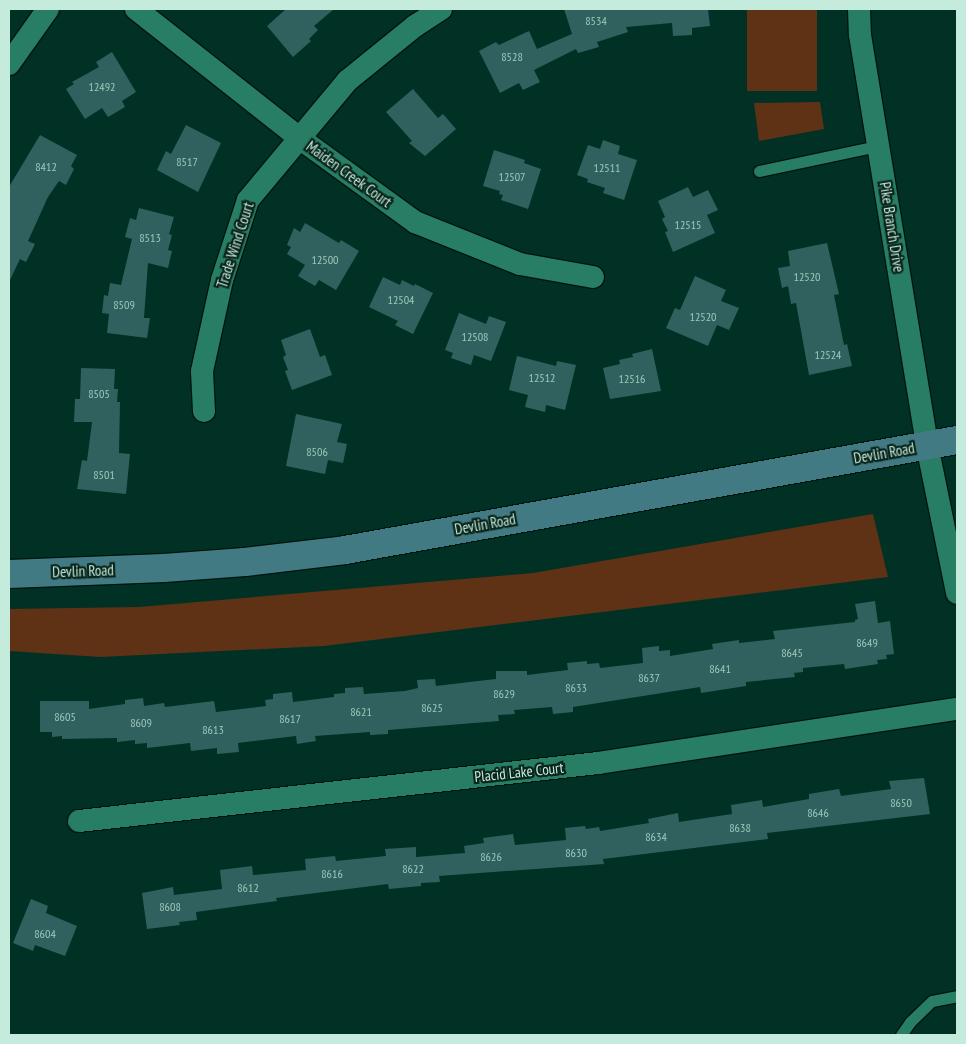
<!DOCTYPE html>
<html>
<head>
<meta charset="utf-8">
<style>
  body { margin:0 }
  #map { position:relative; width:966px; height:1044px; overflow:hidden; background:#013124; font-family:"PT Sans Narrow",sans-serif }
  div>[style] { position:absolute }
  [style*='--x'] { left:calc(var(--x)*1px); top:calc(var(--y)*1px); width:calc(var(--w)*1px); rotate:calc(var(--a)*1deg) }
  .green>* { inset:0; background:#5f3216; transform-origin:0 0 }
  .building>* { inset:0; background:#30615e }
  .roads { filter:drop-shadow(1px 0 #00160f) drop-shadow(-1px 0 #00160f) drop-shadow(0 1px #00160f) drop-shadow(0 -1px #00160f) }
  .lane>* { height:11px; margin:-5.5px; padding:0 5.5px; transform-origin:5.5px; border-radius:5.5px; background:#277e65 }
  .street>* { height:22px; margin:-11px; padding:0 11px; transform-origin:11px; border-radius:11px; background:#277e65 }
  .secondary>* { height:28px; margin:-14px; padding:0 14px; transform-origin:14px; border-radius:14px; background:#427a84 }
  span { translate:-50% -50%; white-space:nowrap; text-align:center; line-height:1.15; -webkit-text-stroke:4.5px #0a251c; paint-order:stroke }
  .number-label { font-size:12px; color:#9fc8bc }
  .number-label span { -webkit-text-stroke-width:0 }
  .street-label { font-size:15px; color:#c4ebdc }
  .frame { position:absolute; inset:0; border:10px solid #c4ebdc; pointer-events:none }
</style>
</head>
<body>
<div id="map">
  <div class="green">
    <i style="left:747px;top:9px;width:70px;height:82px"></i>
    <i style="clip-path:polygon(820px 102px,824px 129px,759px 141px,754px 103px)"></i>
    <i style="clip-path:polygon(873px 514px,888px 577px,324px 646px,101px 657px,9px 651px,9px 609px,139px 607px,533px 573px)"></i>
  </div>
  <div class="building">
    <i style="clip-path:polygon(286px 9px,334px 9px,314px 26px,318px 30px,309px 39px,311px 41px,293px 57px,267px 26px)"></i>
    <i style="clip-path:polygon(564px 9px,708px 9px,710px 26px,692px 28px,692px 35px,673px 36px,672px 23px,626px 27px,628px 32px,597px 42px,599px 47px,578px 53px,576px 49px,534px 70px,540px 82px,523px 90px,519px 83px,500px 93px,479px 51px,496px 42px,499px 45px,529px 31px,537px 49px,572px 34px)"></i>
    <i style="clip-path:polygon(112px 52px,136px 92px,122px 101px,125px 107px,108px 117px,102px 108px,85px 119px,66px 89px,74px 84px,72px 82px,99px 67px,96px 62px)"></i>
    <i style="clip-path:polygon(413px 89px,438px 118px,443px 114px,456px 129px,425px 156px,409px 143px,412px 141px,386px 112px)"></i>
    <i style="clip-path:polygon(186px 125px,221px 143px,198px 192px,157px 170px,166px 151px,171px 154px)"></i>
    <i style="clip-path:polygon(40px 135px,77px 155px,71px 166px,74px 169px,66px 185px,59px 181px,48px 197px,28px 241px,35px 244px,26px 262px,20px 259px,9px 282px,9px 187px)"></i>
    <i style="clip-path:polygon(603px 140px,620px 146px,618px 154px,637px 160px,624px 200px,603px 193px,605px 188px,587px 182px,588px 179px,577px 175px,588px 145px,600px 149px)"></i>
    <i style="clip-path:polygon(494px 150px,525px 160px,524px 163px,541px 169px,528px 209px,501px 200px,503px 195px,499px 194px,500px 191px,483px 186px)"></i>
    <i style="clip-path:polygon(688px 187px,693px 197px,708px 190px,718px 210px,707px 215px,715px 233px,673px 252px,665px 232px,668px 231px,662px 219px,665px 217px,658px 201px)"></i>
    <i style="clip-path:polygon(139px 208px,174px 217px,169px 234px,172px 235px,168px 250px,172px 251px,168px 268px,148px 263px,144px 318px,150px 318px,147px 338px,107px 333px,109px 314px,102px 313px,104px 295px,108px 296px,110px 283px,121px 285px,132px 239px,125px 237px,130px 218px,136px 220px)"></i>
    <i style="clip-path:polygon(305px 223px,339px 243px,341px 240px,359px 251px,336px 290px,319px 280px,315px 286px,298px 276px,305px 265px,287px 254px,291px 247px,287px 245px,294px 228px,300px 232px)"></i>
    <i style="clip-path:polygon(827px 243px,839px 294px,834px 295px,844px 345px,847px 344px,852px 366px,809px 375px,796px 303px,791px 304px,788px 286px,782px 288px,778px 268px,790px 266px,788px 251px)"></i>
    <i style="clip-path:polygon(695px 276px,726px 290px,721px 301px,739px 308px,729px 330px,717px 325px,708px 346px,666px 328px,675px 308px,680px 310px)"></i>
    <i style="clip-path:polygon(383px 277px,400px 285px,402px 280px,414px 286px,415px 284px,433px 293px,413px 334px,395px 325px,398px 321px,369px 307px)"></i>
    <i style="clip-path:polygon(459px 313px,486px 324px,489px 316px,506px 322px,491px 361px,474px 355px,471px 365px,451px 358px,453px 353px,445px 350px)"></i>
    <i style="clip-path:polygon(310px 329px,320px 357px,325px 355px,332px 375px,292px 390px,285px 371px,288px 370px,283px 357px,286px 355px,281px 340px)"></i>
    <i style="clip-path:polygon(652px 349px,661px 391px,610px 399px,603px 368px,620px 364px,619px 360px,633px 357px,632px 354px)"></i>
    <i style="clip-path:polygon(517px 356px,556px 366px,557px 361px,576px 365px,565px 410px,546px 405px,545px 412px,525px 407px,528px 395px,509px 390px)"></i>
    <i style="clip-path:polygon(81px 368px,115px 369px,114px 389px,118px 389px,117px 402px,120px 402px,119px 453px,130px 454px,126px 494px,77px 489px,82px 460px,87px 461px,92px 422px,74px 422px,75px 399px,80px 399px)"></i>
    <i style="clip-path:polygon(296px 414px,342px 424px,337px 442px,347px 444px,343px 463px,328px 460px,325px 474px,286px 466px)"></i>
    <i style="clip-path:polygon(875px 601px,878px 623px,890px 621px,894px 654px,886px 655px,887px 659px,877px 660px,878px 664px,845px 669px,844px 664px,803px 668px,803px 672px,794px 673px,795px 677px,746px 682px,746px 686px,701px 693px,700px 687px,573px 707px,573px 712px,553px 714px,552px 707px,514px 710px,515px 714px,498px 715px,499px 721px,388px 730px,388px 734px,370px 735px,370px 732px,315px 736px,316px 741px,297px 744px,296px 736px,238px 743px,239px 752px,217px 754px,217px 748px,191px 751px,190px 743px,147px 748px,147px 743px,135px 744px,135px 740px,117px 742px,117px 738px,62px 739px,62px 736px,52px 737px,52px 732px,40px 732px,40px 701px,89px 701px,89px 709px,125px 704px,125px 700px,143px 698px,144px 706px,164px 703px,165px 707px,214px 701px,216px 712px,266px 706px,265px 700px,273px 699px,273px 694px,292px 692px,293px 702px,334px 697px,334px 694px,345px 693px,345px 688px,363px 687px,364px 694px,405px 691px,418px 688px,417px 680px,435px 679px,436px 686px,478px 681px,496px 679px,496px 671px,527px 671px,527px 675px,568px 670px,567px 663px,587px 661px,587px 664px,599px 663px,600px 668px,643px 663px,642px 648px,659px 646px,659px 651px,670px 650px,670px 656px,713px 649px,712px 644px,739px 640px,739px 643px,775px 639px,773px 631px,855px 622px,855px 620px,858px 619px,855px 604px)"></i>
    <i style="clip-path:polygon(924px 778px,930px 814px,767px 833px,768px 839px,603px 859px,604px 864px,439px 876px,440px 882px,421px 883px,421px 886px,389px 889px,388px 884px,276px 898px,277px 901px,196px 912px,197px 920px,179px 922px,180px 925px,147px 929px,142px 893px,173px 887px,174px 895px,222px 889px,220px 870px,252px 866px,253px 875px,306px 870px,305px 859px,335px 856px,336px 861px,386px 856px,385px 849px,416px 847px,416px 857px,465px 853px,464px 846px,484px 843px,483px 838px,513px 834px,515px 845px,566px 840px,565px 828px,585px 826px,586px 829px,599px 827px,600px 831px,649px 823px,648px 819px,678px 813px,679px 822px,732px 814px,731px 805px,762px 800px,763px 807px,809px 799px,809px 794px,839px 789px,841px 796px,891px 789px,889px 781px)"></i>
    <i style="clip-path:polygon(31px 899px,48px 906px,46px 913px,77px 926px,65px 956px,35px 945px,33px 951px,13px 943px)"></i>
  </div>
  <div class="roads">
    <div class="lane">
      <i style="--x:759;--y:171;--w:122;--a:-11.9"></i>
      <i style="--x:901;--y:1035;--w:16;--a:-55"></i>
      <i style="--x:910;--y:1022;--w:30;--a:-44"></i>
      <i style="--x:932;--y:1001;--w:25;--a:-11"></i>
    </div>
    <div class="street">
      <i style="--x:136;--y:9;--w:206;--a:38.3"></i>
      <i style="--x:298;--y:137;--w:145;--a:36"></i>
      <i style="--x:415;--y:222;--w:113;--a:21.8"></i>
      <i style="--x:520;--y:264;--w:74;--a:10.1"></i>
      <i style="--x:859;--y:9;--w:26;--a:88"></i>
      <i style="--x:860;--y:35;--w:415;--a:80.7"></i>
      <i style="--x:927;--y:445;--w:151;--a:78.5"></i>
      <i style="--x:9;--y:64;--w:67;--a:-54.7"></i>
      <i style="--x:204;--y:411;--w:40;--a:-92.9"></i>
      <i style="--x:202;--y:371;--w:93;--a:-77.6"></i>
      <i style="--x:222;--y:280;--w:84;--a:-72"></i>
      <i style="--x:248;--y:200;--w:155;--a:-50.2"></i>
      <i style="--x:347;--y:81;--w:87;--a:-39"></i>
      <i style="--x:415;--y:26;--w:31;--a:-33"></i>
      <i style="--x:79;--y:821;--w:522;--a:-6.38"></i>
      <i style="--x:598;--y:763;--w:363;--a:-8.6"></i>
    </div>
    <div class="secondary">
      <i style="--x:9;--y:574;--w:155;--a:-2.2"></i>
      <i style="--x:164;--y:568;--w:81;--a:-4.2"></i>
      <i style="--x:245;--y:562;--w:101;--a:-6.8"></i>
      <i style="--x:345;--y:550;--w:622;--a:-10.19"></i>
    </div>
  </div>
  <div class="number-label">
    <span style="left:596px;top:21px">8534</span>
    <span style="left:512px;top:57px">8528</span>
    <span style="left:102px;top:87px">12492</span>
    <span style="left:187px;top:162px">8517</span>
    <span style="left:46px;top:167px">8412</span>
    <span style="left:607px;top:168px">12511</span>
    <span style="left:512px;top:177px">12507</span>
    <span style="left:688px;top:225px">12515</span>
    <span style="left:150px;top:238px">8513</span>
    <span style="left:325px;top:260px">12500</span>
    <span style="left:807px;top:277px">12520</span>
    <span style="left:401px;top:300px">12504</span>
    <span style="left:124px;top:305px">8509</span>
    <span style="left:703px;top:317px">12520</span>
    <span style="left:475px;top:337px">12508</span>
    <span style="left:828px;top:355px">12524</span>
    <span style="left:542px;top:378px">12512</span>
    <span style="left:632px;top:379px">12516</span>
    <span style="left:99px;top:394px">8505</span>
    <span style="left:317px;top:452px">8506</span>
    <span style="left:104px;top:475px">8501</span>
    <span style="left:867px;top:643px">8649</span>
    <span style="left:792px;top:653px">8645</span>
    <span style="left:720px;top:669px">8641</span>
    <span style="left:649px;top:678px">8637</span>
    <span style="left:576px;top:688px">8633</span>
    <span style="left:504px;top:694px">8629</span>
    <span style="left:432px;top:708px">8625</span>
    <span style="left:361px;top:712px">8621</span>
    <span style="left:65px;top:717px">8605</span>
    <span style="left:290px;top:719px">8617</span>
    <span style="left:141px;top:723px">8609</span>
    <span style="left:213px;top:730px">8613</span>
    <span style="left:901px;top:803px">8650</span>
    <span style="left:818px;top:813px">8646</span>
    <span style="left:740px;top:828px">8638</span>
    <span style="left:656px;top:837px">8634</span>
    <span style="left:576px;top:853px">8630</span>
    <span style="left:491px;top:857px">8626</span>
    <span style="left:413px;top:869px">8622</span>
    <span style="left:332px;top:874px">8616</span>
    <span style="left:248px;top:888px">8612</span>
    <span style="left:170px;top:907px">8608</span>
    <span style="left:45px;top:934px">8604</span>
  </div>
  <div class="street-label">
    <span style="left:349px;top:174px;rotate:36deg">Maiden Creek Court</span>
    <span style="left:892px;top:227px;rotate:81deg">Pike Branch Drive</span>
    <span style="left:235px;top:245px;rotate:-72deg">Trade Wind Court</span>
    <span style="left:884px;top:453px;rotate:-10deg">Devlin Road</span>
    <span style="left:485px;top:524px;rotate:-10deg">Devlin Road</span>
    <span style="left:83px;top:571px;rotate:-2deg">Devlin Road</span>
    <span style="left:519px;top:772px;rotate:-6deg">Placid Lake Court</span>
  </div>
  <div class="frame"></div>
</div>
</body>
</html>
